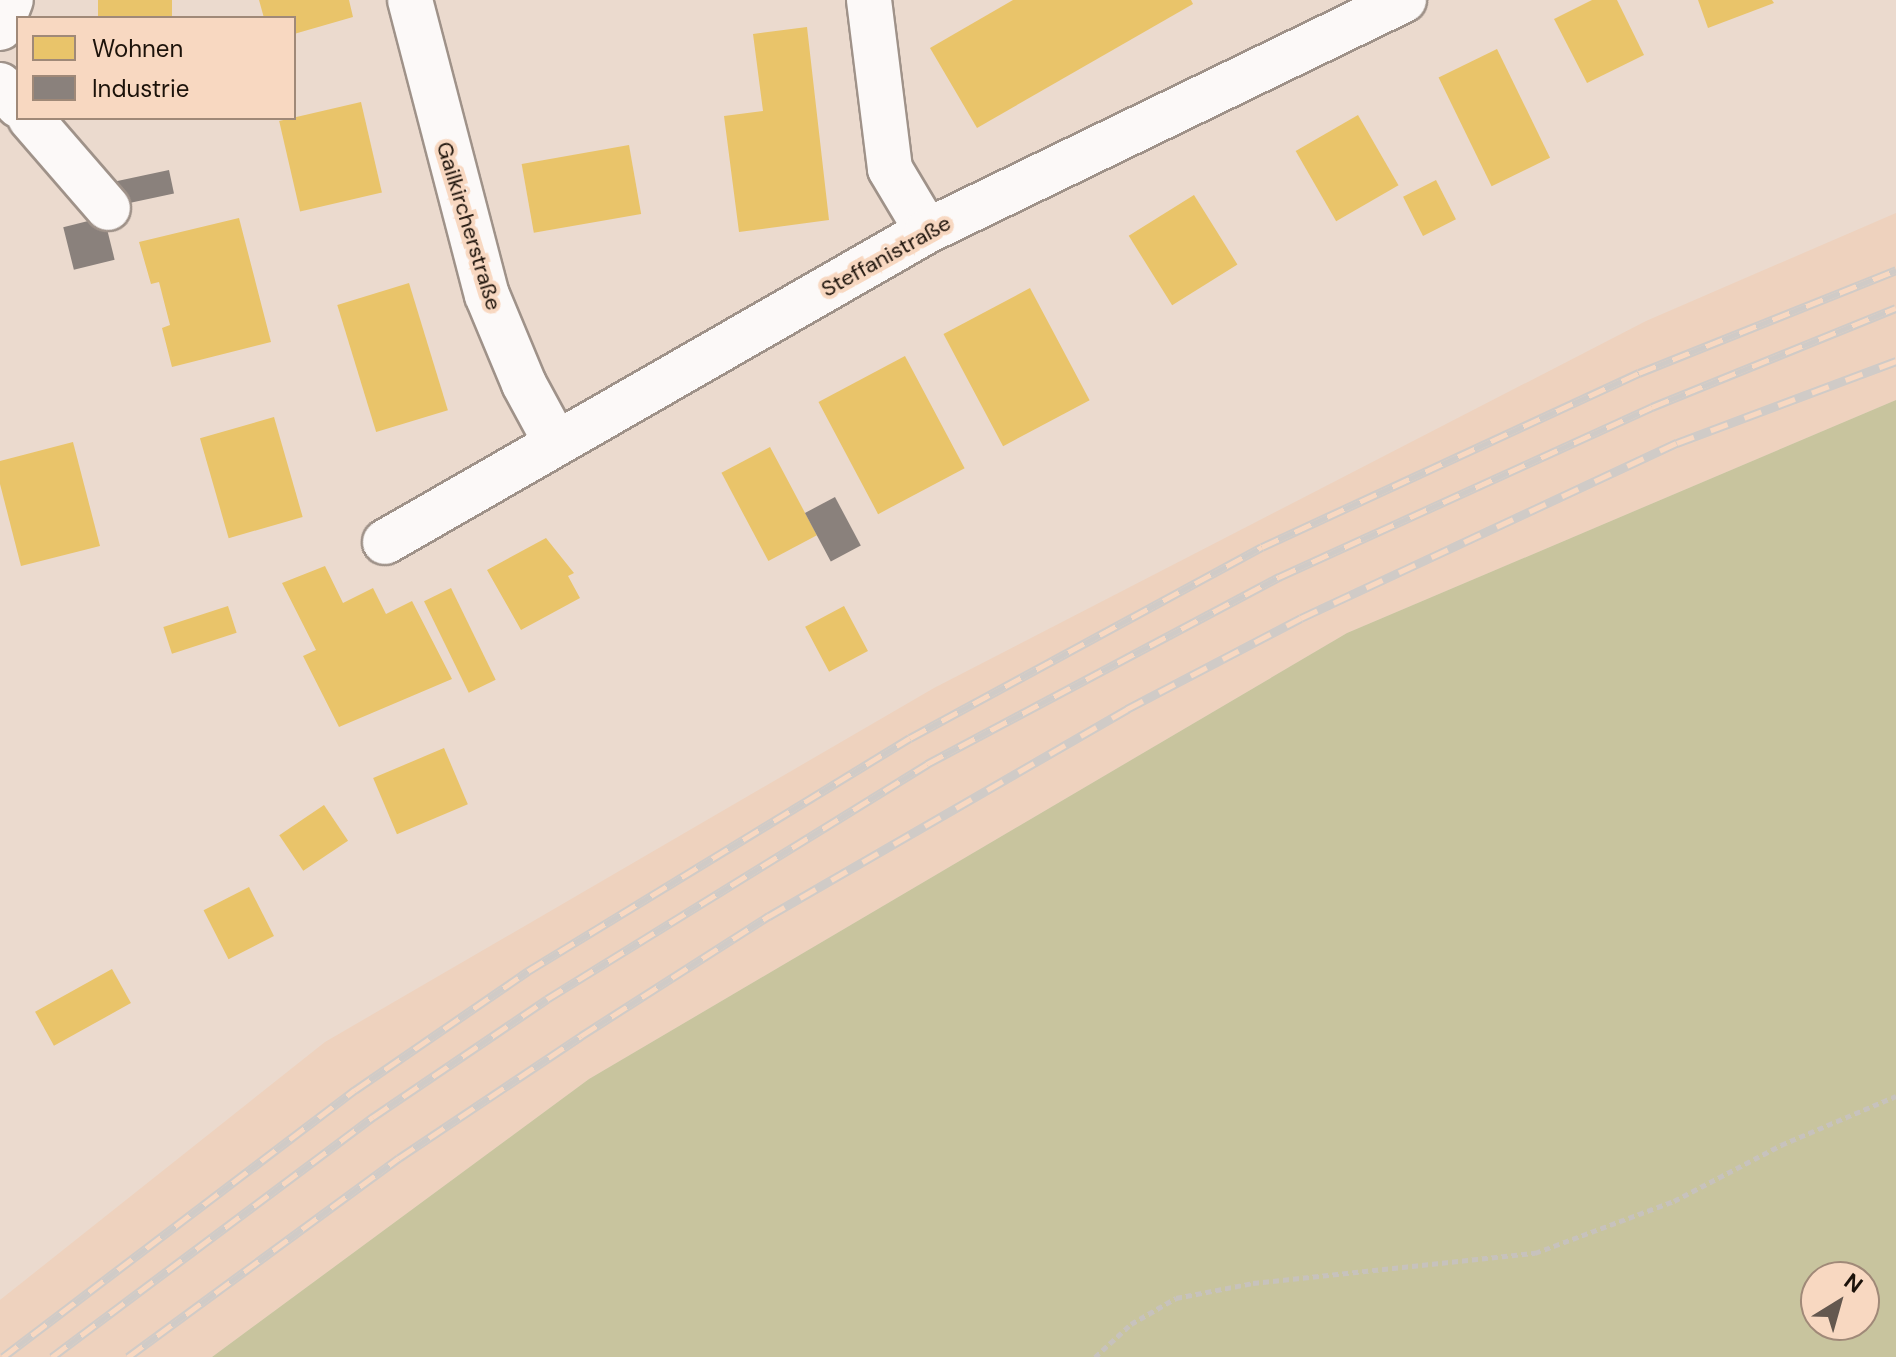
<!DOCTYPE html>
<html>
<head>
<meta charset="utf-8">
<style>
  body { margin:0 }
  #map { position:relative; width:1896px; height:1357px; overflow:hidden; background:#ebdace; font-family:"DM Sans",sans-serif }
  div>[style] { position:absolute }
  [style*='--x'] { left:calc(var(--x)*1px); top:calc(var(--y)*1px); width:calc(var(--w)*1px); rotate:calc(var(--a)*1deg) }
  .built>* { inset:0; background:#eed2be }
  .green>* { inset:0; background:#c8c49e }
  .homes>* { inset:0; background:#e9c46a; transform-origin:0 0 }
  .industry>* { inset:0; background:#8a817c; transform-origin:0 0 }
  .path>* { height:5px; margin-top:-2.5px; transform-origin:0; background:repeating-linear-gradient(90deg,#c7c2bd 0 6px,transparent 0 10px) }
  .roads { filter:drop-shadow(2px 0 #9f9289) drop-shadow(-2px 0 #9f9289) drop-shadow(0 2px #9f9289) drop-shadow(0 -2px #9f9289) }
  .minor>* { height:44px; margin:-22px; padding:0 22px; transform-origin:22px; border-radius:22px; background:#fcf9f8 }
  .rail>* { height:9px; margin-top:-4.5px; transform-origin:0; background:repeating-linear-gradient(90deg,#f8d8c1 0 18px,#d0cbc7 0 36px); box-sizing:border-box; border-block:2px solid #d0cbc7 }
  span { translate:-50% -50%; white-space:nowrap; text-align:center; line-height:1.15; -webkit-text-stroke:8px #f8d8c1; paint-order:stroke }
  .street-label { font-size:22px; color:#1c120a }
  .legend { position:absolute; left:16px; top:16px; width:280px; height:104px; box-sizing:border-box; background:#f8d8c1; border:2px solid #a08978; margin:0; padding:10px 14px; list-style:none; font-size:24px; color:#1c120a }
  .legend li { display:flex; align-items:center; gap:16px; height:40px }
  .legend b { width:40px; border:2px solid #a08978 }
  .north { position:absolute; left:1800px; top:1261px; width:80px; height:80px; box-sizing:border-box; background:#f8d8c1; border:2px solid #a08978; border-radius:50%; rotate:37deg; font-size:22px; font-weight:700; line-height:32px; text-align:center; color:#1c120a }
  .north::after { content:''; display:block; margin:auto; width:28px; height:36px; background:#64584f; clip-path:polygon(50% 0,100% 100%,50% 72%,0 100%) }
</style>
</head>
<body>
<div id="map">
  <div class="built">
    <i style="clip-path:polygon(1896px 213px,1896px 400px,1347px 633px,589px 1079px,212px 1357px,0 1357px,0 1300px,325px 1042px,934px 688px,1646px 321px)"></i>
  </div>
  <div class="green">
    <i style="clip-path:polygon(evenodd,1896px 400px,1896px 1357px,212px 1357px,589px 1079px,1347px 633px,1896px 400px,1864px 1277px,1864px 1325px,1816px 1325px,1816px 1277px,1864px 1277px)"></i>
  </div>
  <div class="homes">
    <i style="left:98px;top:0;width:74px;height:18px"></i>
    <i style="clip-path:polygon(259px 0,349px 0,353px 17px,294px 34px,294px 18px,264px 18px)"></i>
    <i style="clip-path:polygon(1013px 0,1191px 0,1193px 4px,977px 128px,930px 48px)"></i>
    <i style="clip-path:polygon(1592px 0,1617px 0,1644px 55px,1587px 83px,1554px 19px)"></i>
    <i style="clip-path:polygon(1698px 0,1772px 0,1774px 3px,1708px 28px)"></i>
    <i style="clip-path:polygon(807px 27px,829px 220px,739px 232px,724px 116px,763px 111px,753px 34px)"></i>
    <i style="left:1497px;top:49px;width:121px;height:65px;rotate:64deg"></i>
    <i style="left:361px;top:102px;width:93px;height:84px;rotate:77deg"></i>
    <i style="left:1358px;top:115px;width:81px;height:72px;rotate:60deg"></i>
    <i style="left:629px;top:145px;width:70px;height:109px;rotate:80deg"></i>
    <i style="left:1436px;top:180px;width:44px;height:37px;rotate:63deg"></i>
    <i style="left:1194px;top:195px;width:82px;height:77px;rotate:58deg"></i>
    <i style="clip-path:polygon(239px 218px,271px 342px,172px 367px,162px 328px,170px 325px,159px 282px,151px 284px,139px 242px)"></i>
    <i style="left:409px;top:283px;width:133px;height:75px;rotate:73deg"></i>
    <i style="left:1030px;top:288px;width:127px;height:98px;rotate:62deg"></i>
    <i style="left:905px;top:356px;width:127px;height:98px;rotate:62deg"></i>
    <i style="left:274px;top:417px;width:104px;height:77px;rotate:74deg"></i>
    <i style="clip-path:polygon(73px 442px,100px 546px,21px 566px,0 484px,0 461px)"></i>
    <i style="left:770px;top:447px;width:100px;height:55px;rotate:62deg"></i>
    <i style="clip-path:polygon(546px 538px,574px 573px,568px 576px,580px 598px,521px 630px,487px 570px)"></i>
    <i style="clip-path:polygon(325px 566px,343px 603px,373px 588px,386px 614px,412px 601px,452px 679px,339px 727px,303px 656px,316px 650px,282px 583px)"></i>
    <i style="left:451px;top:588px;width:102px;height:30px;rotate:64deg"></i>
    <i style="left:228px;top:606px;width:28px;height:68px;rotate:72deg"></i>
    <i style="left:844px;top:606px;width:51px;height:44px;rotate:62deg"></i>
    <i style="left:444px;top:748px;width:61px;height:77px;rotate:67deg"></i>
    <i style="left:324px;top:805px;width:43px;height:54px;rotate:56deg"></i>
    <i style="left:249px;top:887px;width:55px;height:51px;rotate:63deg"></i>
    <i style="left:112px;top:969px;width:39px;height:88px;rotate:61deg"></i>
  </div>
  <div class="industry">
    <i style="left:169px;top:170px;width:24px;height:54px;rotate:78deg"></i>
    <i style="left:104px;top:217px;width:44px;height:42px;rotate:76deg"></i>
    <i style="left:835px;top:497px;width:55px;height:34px;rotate:62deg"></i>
  </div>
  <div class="path">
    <i style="--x:1095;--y:1357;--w:49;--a:-42.5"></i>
    <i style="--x:1131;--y:1324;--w:52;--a:-30"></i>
    <i style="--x:1176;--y:1298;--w:78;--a:-11"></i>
    <i style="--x:1253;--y:1283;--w:284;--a:-6.1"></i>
    <i style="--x:1535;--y:1253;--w:148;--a:-20.5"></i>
    <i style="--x:1674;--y:1201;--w:121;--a:-27.6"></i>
    <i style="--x:1781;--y:1145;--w:125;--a:-23.1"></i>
  </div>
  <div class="roads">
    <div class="minor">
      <i style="--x:410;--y:0;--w:305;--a:75.4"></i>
      <i style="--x:487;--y:295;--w:96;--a:67.4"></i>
      <i style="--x:524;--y:384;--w:67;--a:61.5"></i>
      <i style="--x:869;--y:0;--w:170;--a:82.9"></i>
      <i style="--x:890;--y:169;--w:72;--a:59.2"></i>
      <i style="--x:0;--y:28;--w:30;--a:-69"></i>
      <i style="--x:0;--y:85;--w:27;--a:48"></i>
      <i style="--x:30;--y:118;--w:119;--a:49.1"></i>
      <i style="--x:385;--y:542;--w:625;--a:-29.85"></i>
      <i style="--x:927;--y:231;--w:530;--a:-25.84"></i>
    </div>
  </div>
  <div class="rail">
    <i style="--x:3;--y:1357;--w:442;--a:-37.2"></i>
    <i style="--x:355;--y:1090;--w:210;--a:-34.5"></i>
    <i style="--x:528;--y:971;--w:447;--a:-31.4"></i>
    <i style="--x:910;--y:738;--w:400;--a:-28.5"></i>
    <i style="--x:1262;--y:547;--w:415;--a:-24.8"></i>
    <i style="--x:1639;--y:373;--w:277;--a:-21.8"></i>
    <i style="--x:52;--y:1357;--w:401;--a:-36.8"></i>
    <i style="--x:373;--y:1117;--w:210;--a:-34.1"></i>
    <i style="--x:547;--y:999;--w:447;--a:-31.7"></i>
    <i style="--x:927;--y:764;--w:399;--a:-28"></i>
    <i style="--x:1279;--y:577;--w:410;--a:-24.5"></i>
    <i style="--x:1652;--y:407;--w:263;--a:-22.1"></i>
    <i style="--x:128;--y:1357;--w:336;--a:-36.3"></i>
    <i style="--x:399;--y:1158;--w:219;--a:-33.8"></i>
    <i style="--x:581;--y:1036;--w:223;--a:-32.6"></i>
    <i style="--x:769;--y:916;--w:414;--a:-30"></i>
    <i style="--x:1127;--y:709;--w:196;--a:-27.6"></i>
    <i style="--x:1301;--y:618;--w:415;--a:-25"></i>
    <i style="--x:1677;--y:443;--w:234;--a:-20.5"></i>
  </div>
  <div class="street-label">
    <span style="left:469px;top:226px;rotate:73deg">Gailkircherstraße</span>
    <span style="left:886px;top:256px;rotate:-29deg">Steffanistraße</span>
  </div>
  <ul class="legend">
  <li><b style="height:22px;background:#e9c46a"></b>Wohnen</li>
  <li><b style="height:22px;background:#8a817c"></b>Industrie</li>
  </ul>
  <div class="north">N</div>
</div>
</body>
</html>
